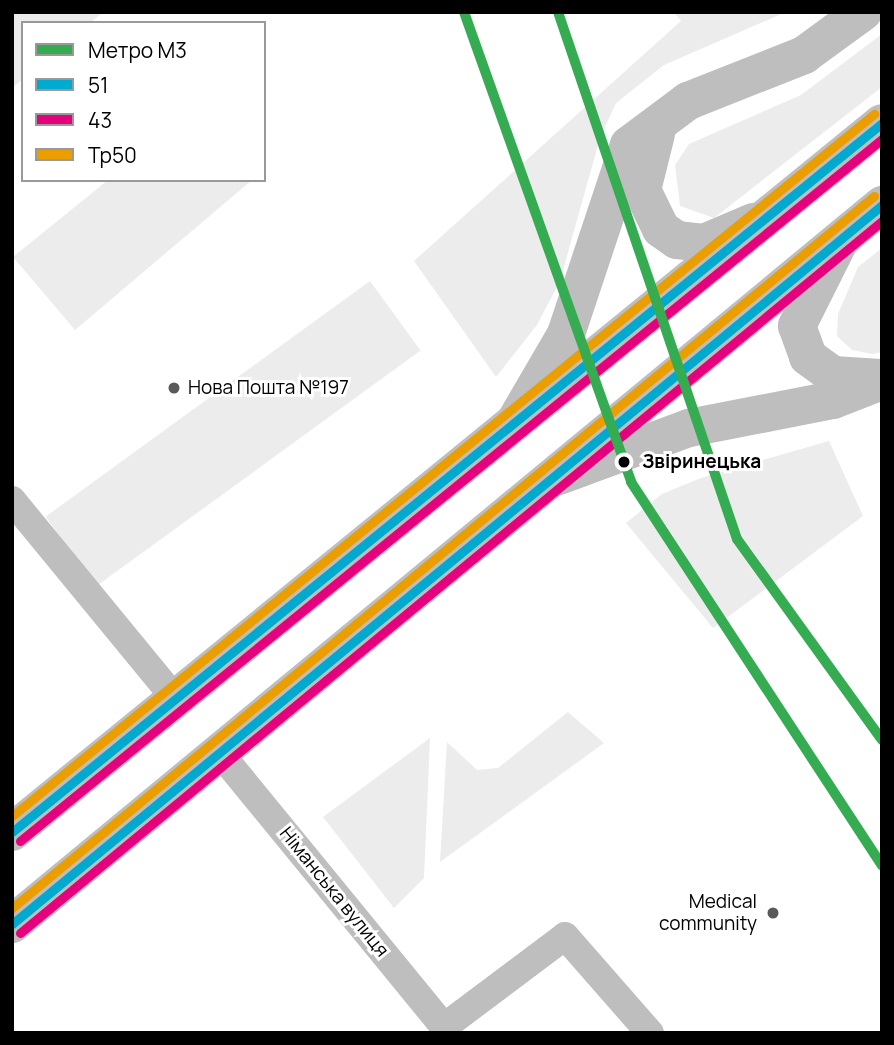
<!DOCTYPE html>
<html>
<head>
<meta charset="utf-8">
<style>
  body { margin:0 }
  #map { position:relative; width:894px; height:1045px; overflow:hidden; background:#fff; font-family:Manrope,sans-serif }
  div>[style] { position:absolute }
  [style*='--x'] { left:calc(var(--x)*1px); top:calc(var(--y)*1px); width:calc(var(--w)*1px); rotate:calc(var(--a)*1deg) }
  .green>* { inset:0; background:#ececec; transform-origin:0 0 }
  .street>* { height:28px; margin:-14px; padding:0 14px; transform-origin:14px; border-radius:14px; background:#bebebe }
  .primary>* { height:38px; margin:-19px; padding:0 19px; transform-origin:19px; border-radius:19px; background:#bebebe }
  .highway>* { height:38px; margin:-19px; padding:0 19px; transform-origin:19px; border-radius:19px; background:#bebebe }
  .bus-1>* { height:9px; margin:-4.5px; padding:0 4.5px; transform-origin:4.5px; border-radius:4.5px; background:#00a9ce }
  .bus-2>* { height:9px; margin:-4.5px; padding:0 4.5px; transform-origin:4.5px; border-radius:4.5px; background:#e5007d }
  .bus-3>* { height:9px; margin:-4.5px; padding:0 4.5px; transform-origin:4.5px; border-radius:4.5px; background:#eb9e00 }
  .metro-1>* { height:10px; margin:-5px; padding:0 5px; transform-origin:5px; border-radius:5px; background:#35ab52 }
  .dots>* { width:19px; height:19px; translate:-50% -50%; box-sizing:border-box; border:4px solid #fff; border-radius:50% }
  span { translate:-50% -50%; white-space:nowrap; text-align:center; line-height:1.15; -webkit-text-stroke:6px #fff; paint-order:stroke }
  .poi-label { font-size:19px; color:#000 }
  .left { translate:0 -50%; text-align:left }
  .right { translate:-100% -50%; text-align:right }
  .stop-label { font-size:19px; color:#000; font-weight:700 }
  .street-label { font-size:19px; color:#000 }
  .frame { position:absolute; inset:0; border:14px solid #000; pointer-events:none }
  .legend { position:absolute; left:21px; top:21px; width:245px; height:161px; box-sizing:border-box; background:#fff; border:2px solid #999; margin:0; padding:9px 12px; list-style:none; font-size:21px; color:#000 }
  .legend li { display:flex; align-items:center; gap:14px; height:35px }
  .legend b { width:35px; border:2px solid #999 }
</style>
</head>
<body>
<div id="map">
  <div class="green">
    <i style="clip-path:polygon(12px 12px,103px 12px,90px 23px,23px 23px,23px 79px,12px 88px)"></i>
    <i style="clip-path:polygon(674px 12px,786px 12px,664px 65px,616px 103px,600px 138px,560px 281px,537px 325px,496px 377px,414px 261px,681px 21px)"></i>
    <i style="clip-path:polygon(882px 34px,882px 87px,714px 218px,680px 206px,675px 165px,689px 144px,801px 95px)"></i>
    <i style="clip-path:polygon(108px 180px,252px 180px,75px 330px,13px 257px)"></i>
    <i style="clip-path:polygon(882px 248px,882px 352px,872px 354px,852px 350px,837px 336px,838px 314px,858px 267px)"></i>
    <i style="left:370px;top:281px;width:86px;height:401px;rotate:54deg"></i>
    <i style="clip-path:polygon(829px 441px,863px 516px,713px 628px,626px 523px,662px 494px,701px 478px)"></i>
    <i style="clip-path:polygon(568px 712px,604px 743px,440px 862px,447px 742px,477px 770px,498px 768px)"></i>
    <i style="clip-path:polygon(430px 738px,424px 878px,394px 908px,323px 817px)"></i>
  </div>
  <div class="street">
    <i style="--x:12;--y:500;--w:259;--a:50.6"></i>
    <i style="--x:219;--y:752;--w:363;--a:50.7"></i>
    <i style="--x:444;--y:1027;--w:151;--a:-36.9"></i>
    <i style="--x:565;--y:936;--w:129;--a:48.8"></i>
  </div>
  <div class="primary">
    <i style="--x:656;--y:134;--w:58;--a:104"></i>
    <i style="--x:642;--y:190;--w:43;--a:64"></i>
    <i style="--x:661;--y:229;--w:19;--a:35"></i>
    <i style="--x:677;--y:240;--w:27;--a:6"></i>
    <i style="--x:704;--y:243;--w:53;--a:-23.2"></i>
    <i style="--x:839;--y:242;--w:94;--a:116.6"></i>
    <i style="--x:797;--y:326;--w:33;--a:70"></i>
    <i style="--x:808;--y:357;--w:31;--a:36"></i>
    <i style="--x:833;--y:375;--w:47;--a:3.7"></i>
    <i style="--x:516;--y:420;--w:99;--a:-59.8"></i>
    <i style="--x:566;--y:334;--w:199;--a:-71.6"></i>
    <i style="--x:629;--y:145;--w:74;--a:-36.7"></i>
    <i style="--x:688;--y:101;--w:125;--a:-21.6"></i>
    <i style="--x:804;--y:55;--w:73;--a:-36.1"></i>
    <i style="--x:559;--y:476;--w:139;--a:-20.3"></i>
    <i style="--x:689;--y:428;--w:147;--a:-11"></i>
    <i style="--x:833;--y:400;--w:53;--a:-21.2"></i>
  </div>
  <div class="highway">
    <i style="--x:12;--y:832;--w:1122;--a:-39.18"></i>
    <i style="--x:12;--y:924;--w:1129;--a:-39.57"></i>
  </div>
  <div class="bus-1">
    <i style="--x:12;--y:832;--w:1122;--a:-39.18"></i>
    <i style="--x:12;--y:924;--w:1129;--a:-39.57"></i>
  </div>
  <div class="bus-2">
    <i style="--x:20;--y:841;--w:1112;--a:-39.16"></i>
    <i style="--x:20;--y:933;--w:1118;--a:-39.56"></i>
  </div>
  <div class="bus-3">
    <i style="--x:12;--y:816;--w:1112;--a:-39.16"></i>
    <i style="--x:12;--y:908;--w:1118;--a:-39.56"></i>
  </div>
  <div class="metro-1">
    <i style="--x:464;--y:12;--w:499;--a:70.4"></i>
    <i style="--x:631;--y:482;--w:458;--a:56.8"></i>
    <i style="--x:558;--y:12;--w:557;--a:71.24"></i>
    <i style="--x:737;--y:539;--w:248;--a:54.2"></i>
  </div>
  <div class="dots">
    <i style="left:174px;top:388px;background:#595959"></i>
    <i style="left:624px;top:462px;background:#000"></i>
    <i style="left:773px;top:913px;background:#595959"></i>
  </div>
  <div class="poi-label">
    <span class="left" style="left:188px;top:388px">Нова Пошта №197</span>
    <span class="right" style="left:757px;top:913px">Medical<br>community</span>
  </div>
  <div class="stop-label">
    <span class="left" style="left:642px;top:462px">Звіринецька</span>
  </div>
  <div class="street-label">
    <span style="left:334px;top:892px;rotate:51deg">Німанська вулиця</span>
  </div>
  <div class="frame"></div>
  <ul class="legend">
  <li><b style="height:9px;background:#35ab52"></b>Метро M3</li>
  <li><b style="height:9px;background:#00a9ce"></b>51</li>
  <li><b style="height:9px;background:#e5007d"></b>43</li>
  <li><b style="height:9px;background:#eb9e00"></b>Тр50</li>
  </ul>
</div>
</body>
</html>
